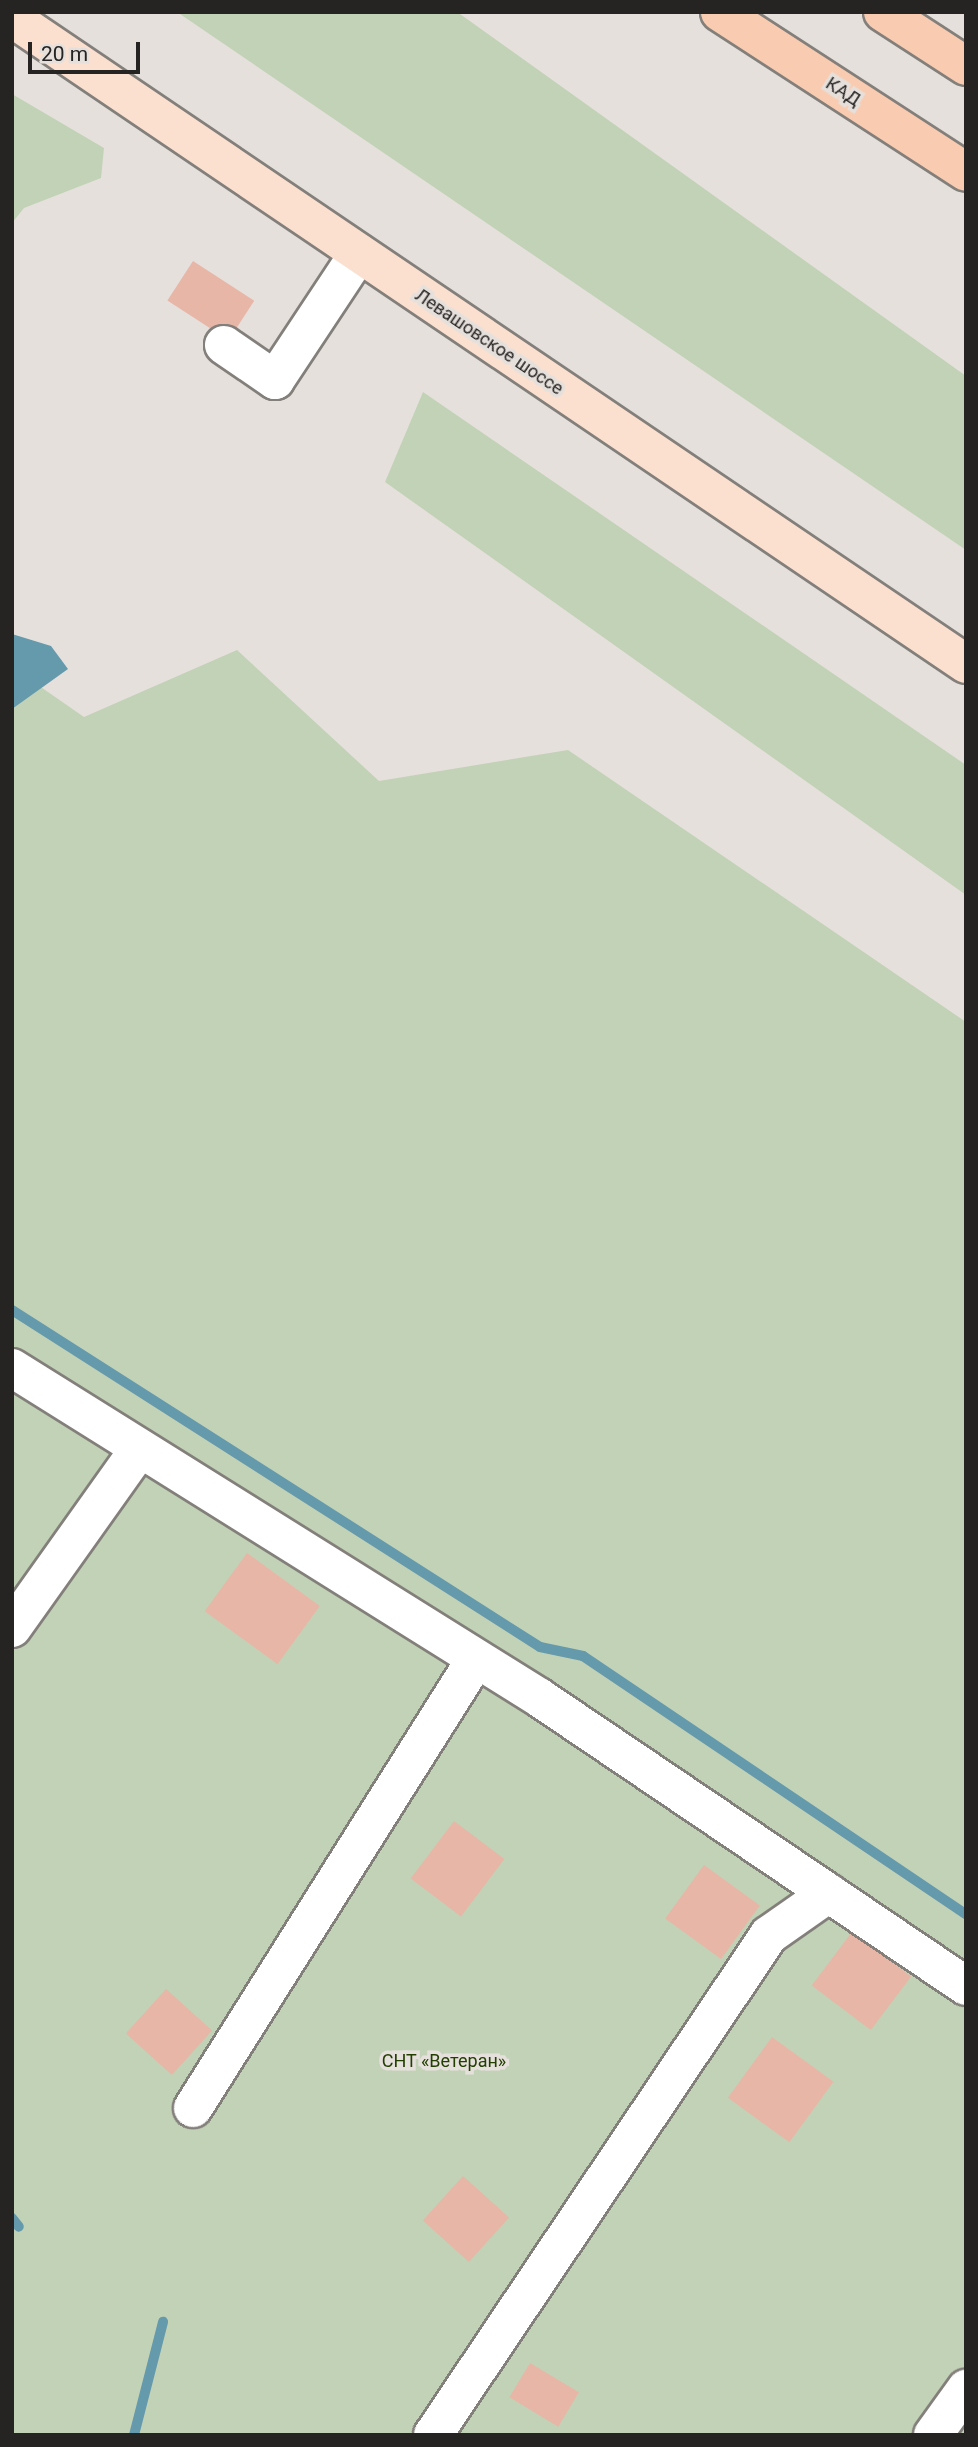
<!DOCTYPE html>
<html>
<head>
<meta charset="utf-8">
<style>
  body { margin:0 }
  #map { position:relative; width:978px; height:2447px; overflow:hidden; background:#e5e0dc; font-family:Roboto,sans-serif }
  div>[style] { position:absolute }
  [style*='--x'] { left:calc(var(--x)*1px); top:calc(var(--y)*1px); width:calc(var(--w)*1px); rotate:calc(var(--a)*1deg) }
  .green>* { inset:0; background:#c2d2b6 }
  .water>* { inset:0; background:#6599ac }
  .stream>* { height:10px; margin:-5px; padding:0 5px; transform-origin:5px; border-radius:5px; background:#6599ac }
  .building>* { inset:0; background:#e8b6a7; transform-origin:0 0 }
  .roads { filter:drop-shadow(2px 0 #837f7b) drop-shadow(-2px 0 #837f7b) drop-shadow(0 2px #837f7b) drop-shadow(0 -2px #837f7b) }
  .minor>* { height:38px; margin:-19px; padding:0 19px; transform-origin:19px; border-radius:19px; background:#fff }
  .major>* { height:38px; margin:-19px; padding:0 19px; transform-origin:19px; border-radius:19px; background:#fbe0d0 }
  .highway>* { height:38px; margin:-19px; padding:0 19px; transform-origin:19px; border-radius:19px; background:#f9ccb1 }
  span { translate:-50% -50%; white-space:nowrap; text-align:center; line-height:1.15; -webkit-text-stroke:7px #e5e0dc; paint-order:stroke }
  .street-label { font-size:18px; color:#262423 }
  .park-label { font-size:18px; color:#233f00 }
  .frame { position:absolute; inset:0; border:14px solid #262423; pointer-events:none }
  .scale { position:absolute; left:28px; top:42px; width:112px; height:32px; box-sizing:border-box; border:4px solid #262423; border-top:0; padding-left:9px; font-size:21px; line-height:24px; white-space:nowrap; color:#262423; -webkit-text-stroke:5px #e5e0dc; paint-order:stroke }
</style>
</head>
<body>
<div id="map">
  <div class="green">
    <i style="clip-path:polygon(177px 12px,460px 14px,966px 376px,966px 550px)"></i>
    <i style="clip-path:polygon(12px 94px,104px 148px,101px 178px,24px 208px,12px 223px)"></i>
    <i style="clip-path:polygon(423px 392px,966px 765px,966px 895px,385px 482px)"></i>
    <i style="clip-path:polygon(237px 650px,379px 781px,568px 750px,966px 1022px,966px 2435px,12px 2435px,12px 667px,84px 717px)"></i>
  </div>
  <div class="water">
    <i style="clip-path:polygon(12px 634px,51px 646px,68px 669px,12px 709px)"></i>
  </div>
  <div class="stream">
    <i style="--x:12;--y:1310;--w:626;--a:32.55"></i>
    <i style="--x:540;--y:1647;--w:44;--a:11.8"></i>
    <i style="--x:583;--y:1656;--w:462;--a:34"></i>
    <i style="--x:12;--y:2218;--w:11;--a:52"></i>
    <i style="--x:134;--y:2435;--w:117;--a:-75.6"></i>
  </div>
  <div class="building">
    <i style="left:193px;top:261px;width:73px;height:47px;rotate:33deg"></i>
    <i style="left:247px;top:1553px;width:90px;height:72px;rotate:36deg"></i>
    <i style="left:454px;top:1821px;width:63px;height:72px;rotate:37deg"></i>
    <i style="left:704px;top:1865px;width:69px;height:66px;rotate:36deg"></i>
    <i style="left:852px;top:1932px;width:74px;height:67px;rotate:37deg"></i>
    <i style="left:166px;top:1989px;width:62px;height:60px;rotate:42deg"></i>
    <i style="left:772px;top:2037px;width:76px;height:75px;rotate:36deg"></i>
    <i style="left:463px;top:2176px;width:62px;height:60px;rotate:42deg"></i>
    <i style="left:530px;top:2363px;width:57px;height:40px;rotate:31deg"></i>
  </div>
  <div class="roads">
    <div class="minor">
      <i style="--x:224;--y:345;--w:62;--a:34.5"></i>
      <i style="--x:275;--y:380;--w:152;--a:-56.5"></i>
      <i style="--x:12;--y:1368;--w:623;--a:32.01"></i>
      <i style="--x:540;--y:1698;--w:514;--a:34.06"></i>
      <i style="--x:12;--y:1628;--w:219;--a:-54.6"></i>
      <i style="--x:193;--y:2108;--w:531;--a:-57.78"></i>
      <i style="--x:433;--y:2435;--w:602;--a:-56.1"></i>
      <i style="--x:769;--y:1935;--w:73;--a:-35"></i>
      <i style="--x:933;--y:2435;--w:57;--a:-54.3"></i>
    </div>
    <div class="major">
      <i style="--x:12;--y:18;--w:1152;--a:34.1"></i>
    </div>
    <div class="highway">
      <i style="--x:720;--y:12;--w:293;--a:33"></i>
      <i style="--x:883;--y:12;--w:99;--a:33"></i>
    </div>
  </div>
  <div class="street-label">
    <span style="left:843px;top:92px;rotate:33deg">КАД</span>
    <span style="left:489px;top:342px;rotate:34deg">Левашовское шоссе</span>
  </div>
  <div class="park-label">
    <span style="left:444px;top:2061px">СНТ «Ветеран»</span>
  </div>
  <div class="frame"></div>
  <div class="scale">20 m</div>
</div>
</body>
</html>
